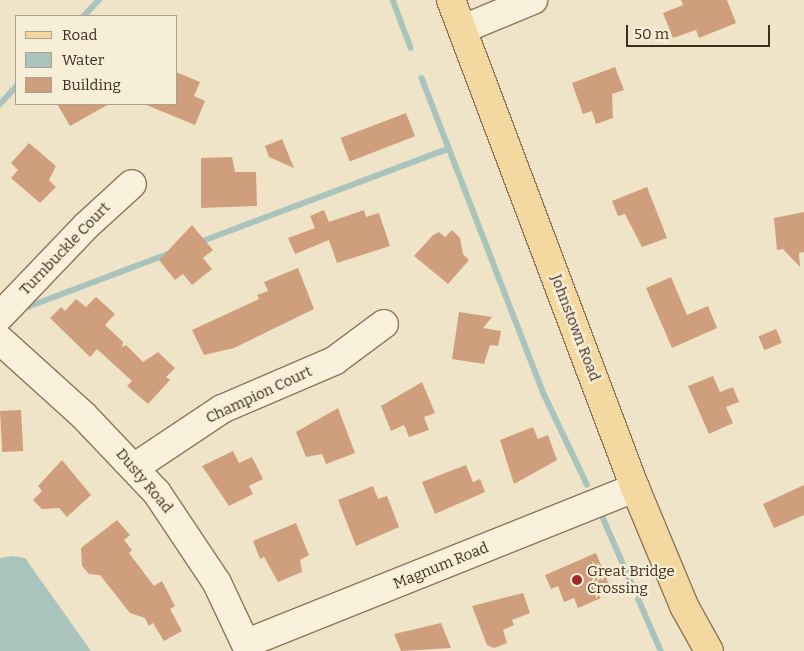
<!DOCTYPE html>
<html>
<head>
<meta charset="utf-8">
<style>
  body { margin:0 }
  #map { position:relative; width:804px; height:651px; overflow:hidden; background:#f0e4c8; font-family:Bitter,serif }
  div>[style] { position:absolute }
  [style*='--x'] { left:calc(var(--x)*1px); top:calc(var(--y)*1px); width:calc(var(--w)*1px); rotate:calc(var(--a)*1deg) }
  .water>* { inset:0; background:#a9c4bc }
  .stream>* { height:5.5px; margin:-2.75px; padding:0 2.75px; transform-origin:2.75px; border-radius:2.75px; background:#a9c4bc }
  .building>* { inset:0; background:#cf9f7d; transform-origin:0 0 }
  .roads { filter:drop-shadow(1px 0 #8d765c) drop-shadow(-1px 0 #8d765c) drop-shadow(0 1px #8d765c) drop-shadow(0 -1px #8d765c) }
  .minor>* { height:28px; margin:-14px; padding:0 14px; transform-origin:14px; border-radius:14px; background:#faf1dc }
  .major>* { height:28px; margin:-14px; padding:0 14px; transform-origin:14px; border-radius:14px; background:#f3d9a0 }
  .dots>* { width:14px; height:14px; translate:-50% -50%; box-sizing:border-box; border:2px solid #f7eed8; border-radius:50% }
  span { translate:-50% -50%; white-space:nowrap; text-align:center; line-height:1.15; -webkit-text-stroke:4px #f7eed8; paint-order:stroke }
  .street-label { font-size:15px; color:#3d2e20 }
  .poi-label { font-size:15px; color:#3d2e20 }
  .left { translate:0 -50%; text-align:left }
  .legend { position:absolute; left:15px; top:15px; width:162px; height:90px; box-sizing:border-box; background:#f7eed8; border:1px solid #ada18e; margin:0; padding:6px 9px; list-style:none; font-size:15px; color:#3d2e20 }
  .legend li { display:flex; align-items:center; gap:10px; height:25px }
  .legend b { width:25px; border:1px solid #ada18e }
  .scale { position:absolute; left:626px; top:25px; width:144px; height:22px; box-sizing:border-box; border:2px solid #3d2e20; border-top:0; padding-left:6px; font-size:15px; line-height:18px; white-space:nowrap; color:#3d2e20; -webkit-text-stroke:4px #f7eed8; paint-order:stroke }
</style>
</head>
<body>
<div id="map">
  <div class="water">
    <i style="clip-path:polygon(12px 556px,25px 558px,91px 651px,0 651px,0 558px)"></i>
  </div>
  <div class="stream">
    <i style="--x:393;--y:0;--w:51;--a:69.4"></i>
    <i style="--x:84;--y:16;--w:22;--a:-47"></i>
    <i style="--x:422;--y:78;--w:341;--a:68.9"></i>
    <i style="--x:545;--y:396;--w:98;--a:64.5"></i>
    <i style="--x:0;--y:104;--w:23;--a:-47"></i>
    <i style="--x:200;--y:242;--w:265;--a:-20.6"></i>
    <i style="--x:25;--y:308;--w:153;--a:-20.7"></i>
    <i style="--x:602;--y:515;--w:148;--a:66.5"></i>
  </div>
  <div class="building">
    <i style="clip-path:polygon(681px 0,727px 0,736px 23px,699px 38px,696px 30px,673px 38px,663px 13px,683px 5px)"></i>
    <i style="clip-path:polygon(615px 67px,624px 90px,612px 94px,613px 118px,596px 124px,592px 111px,583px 114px,572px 83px)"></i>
    <i style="clip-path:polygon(176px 72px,200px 82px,194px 96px,205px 101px,195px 125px,144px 104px,176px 104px)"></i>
    <i style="clip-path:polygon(57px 104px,109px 104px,70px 126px)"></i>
    <i style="left:406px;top:113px;width:25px;height:70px;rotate:69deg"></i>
    <i style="clip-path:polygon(282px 139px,294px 168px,269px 157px,265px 146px)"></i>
    <i style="clip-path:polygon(29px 143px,56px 166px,49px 180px,56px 187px,40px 203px,11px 178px,18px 170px,11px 163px)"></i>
    <i style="clip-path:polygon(232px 157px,235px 172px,256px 172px,257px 206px,201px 208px,201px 158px)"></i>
    <i style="clip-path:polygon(647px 187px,667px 238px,642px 247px,625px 214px,618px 216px,612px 201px)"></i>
    <i style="clip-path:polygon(324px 210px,329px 222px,364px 210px,366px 217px,379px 213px,390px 246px,337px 263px,329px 240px,295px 254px,288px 238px,315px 228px,310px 216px)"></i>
    <i style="clip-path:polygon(804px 212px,804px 252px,799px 253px,800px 267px,783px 249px,777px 250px,774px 218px)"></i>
    <i style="clip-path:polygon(192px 225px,213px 250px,203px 258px,212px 269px,192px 285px,183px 274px,175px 280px,159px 260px)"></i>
    <i style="clip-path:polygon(452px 230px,460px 238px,463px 254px,469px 260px,448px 284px,414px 256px,433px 235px,439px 232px,445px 237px)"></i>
    <i style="clip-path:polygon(298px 268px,314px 309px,234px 348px,204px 355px,192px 330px,259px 299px,257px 295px,268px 291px,264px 282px)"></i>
    <i style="clip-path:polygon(671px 277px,687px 315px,708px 306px,717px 328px,672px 348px,646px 288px)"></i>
    <i style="clip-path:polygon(96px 297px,115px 314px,105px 325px,123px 342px,122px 347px,126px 345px,143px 362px,158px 352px,175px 368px,166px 377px,170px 380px,148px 404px,127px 386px,132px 381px,97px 349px,90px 357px,50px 318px,61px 307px,65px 311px,76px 299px,86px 307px)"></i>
    <i style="clip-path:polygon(459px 312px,492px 317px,483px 328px,501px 331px,498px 346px,490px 345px,484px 364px,452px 359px)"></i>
    <i style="left:776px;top:329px;width:15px;height:19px;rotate:67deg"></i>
    <i style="clip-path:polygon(713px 376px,720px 392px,733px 387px,739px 402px,726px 407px,733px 423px,709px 434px,688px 386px)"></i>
    <i style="clip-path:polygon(422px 382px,435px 413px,424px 417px,429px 430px,409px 437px,404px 425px,391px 431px,381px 406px)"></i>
    <i style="clip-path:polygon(338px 408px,355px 453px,326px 464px,322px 454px,306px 457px,296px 432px)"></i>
    <i style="left:21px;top:410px;width:41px;height:21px;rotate:87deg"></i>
    <i style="clip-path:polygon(533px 427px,538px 439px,548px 435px,557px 460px,514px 484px,500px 440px)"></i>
    <i style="clip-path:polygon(233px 451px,239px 463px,252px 457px,263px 479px,249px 486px,253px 494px,229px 506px,202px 466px)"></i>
    <i style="clip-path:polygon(62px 460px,91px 495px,67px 517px,59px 508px,42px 509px,33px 500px,42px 491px,38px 486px)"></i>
    <i style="clip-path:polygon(466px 465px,473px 482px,480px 479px,485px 492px,435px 514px,422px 482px)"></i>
    <i style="clip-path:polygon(804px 485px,804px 515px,774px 528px,763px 504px)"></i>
    <i style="clip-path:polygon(373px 486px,378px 499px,387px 496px,399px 527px,356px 546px,338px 500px)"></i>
    <i style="clip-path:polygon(117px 520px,130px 535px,124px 540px,132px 550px,129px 553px,154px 586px,162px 581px,175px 606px,170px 609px,182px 631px,164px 641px,153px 623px,149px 626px,145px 618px,130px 613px,100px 575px,89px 574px,82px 566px,81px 548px)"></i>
    <i style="clip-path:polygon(296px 523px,309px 555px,300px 560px,302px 572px,278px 582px,264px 557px,260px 559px,253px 541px)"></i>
    <i style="clip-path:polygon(596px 553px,609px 585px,598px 589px,601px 598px,578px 608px,574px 598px,564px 602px,558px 586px,551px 589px,545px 575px)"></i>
    <i style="clip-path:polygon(523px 593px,530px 613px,512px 620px,514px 625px,503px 630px,507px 643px,494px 648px,487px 645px,472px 606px)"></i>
    <i style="clip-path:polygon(441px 623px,451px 648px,401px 651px,394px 634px)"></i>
  </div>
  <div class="roads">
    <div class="minor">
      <i style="--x:463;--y:29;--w:76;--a:-22.5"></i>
      <i style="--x:0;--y:316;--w:124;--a:-46.3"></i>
      <i style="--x:86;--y:226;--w:62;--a:-42.4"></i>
      <i style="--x:0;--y:340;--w:113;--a:42.1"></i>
      <i style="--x:84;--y:416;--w:106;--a:46.5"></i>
      <i style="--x:157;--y:493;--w:108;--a:56.3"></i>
      <i style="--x:217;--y:583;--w:75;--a:64.8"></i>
      <i style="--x:135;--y:467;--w:105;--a:-33.7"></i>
      <i style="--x:222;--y:409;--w:122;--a:-23.2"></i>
      <i style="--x:334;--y:361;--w:62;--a:-36.5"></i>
      <i style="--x:247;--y:643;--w:418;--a:-21.8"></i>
    </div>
    <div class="major">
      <i style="--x:451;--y:0;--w:522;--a:69.34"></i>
      <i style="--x:635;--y:488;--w:128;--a:67.4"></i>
      <i style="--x:684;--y:606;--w:51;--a:60.9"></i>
    </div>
  </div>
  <div class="dots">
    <i style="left:577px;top:580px;background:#9e2a2b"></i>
  </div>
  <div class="street-label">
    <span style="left:65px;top:249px;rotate:-46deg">Turnbuckle Court</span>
    <span style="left:575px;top:328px;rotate:69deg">Johnstown Road</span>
    <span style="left:259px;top:395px;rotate:-25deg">Champion Court</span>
    <span style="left:144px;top:481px;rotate:50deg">Dusty Road</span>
    <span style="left:441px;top:566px;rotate:-22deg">Magnum Road</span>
  </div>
  <div class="poi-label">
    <span class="left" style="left:587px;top:580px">Great Bridge<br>Crossing</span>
  </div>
  <ul class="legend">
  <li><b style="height:6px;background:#f3d9a0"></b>Road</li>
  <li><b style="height:14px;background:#a9c4bc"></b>Water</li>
  <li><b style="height:14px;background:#cf9f7d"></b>Building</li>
  </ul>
  <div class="scale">50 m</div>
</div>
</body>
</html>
